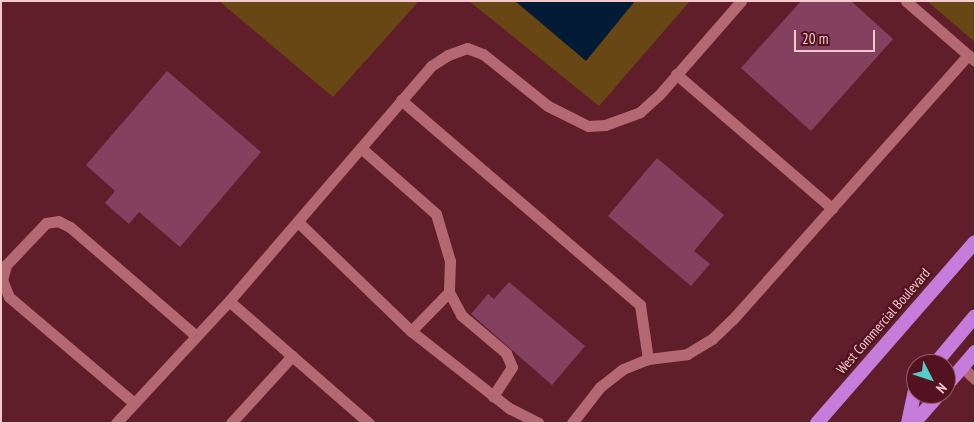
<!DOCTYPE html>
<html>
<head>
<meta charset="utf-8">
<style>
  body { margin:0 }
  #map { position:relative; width:976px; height:424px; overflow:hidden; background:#601e2a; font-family:"PT Sans Narrow",sans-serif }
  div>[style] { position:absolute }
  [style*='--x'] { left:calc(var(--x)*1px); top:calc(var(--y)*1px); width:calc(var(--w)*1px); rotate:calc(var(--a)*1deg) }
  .green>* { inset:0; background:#684715 }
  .water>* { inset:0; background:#041b35 }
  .building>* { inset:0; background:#83415f }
  .service>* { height:11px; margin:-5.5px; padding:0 5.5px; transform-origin:5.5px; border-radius:5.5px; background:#b46972 }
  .trunk>* { height:14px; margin:-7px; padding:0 7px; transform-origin:7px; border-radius:7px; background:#c67cda }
  span { translate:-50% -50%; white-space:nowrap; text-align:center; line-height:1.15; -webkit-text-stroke:4.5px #541220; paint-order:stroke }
  .street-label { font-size:14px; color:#f3c9cc }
  .frame { position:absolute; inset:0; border:2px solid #f3c9cc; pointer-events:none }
  .north { position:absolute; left:906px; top:354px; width:50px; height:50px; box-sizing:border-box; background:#541220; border:1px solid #945b65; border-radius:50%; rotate:131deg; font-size:14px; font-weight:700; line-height:20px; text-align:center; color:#f3c9cc }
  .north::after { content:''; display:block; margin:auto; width:18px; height:22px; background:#53cdca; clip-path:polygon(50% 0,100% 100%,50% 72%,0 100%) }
  .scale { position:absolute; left:794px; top:30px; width:81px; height:22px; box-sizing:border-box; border:2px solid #f3c9cc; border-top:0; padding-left:6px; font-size:15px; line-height:18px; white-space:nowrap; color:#f3c9cc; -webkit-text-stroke:4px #541220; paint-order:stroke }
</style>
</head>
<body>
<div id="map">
  <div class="green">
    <i style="clip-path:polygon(219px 1px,419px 1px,333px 97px)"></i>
    <i style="clip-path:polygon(469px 1px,690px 1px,599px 106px)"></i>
    <i style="clip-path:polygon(927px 1px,975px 1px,975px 42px)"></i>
  </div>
  <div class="water">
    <i style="clip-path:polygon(515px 1px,635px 1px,586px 61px)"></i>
  </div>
  <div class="building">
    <i style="clip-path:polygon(801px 1px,851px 1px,893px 39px,811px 131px,741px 68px)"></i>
    <i style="clip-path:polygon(167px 71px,261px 152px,180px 247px,139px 212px,129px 224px,105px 203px,115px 191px,86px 165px)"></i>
    <i style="clip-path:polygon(657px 158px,724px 215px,694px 251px,710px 264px,691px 286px,608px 216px)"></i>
    <i style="clip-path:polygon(509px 282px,585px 346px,552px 385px,471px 314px,488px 294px,494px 299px)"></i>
  </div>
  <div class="service">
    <i style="--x:906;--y:1;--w:91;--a:41"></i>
    <i style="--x:676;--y:74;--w:206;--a:40.7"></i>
    <i style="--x:401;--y:100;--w:315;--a:40.6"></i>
    <i style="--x:640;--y:305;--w:55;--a:81.6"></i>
    <i style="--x:361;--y:148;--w:100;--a:41.3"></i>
    <i style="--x:436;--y:214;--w:49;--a:73.4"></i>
    <i style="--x:450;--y:261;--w:31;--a:92"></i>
    <i style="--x:449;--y:292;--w:26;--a:62"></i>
    <i style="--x:461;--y:315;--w:59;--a:40.2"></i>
    <i style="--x:506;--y:353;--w:15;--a:67"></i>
    <i style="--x:512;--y:367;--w:35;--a:123"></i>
    <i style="--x:298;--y:222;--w:157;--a:44"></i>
    <i style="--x:411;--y:331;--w:125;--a:38.2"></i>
    <i style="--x:509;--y:408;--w:33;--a:27"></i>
    <i style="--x:229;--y:301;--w:186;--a:41.1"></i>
    <i style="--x:411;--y:331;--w:54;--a:-45.7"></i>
    <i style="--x:962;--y:367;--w:18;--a:43"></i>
    <i style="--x:134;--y:403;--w:164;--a:-139.7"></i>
    <i style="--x:9;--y:297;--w:18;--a:-112"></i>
    <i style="--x:2;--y:280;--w:16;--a:-75"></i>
    <i style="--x:6;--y:265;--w:58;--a:-46.4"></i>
    <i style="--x:46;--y:223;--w:12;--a:-9"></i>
    <i style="--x:58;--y:221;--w:13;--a:27"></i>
    <i style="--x:70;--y:227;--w:165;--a:40.8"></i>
    <i style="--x:116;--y:423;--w:166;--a:-47.2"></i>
    <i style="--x:229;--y:301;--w:310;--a:-49.3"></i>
    <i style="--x:431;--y:66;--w:20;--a:-33"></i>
    <i style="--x:448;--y:55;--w:20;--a:-20"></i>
    <i style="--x:467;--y:48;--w:17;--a:21"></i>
    <i style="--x:483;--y:54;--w:83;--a:38.7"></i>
    <i style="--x:548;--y:106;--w:45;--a:26.6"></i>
    <i style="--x:588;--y:126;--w:17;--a:-3"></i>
    <i style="--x:605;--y:125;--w:37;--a:-20"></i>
    <i style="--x:640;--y:112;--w:25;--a:-42"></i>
    <i style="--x:659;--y:95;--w:125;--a:-48.9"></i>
    <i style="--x:231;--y:423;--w:91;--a:-47.7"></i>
    <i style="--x:572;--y:423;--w:46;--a:-52.1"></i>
    <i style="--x:600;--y:387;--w:29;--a:-38"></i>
    <i style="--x:623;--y:369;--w:27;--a:-22"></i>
    <i style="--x:648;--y:359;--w:39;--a:-7"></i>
    <i style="--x:687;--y:354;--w:29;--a:-31"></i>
    <i style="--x:712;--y:339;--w:28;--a:-44"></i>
    <i style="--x:732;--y:320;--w:355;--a:-48.3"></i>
  </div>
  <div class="trunk">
    <i style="--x:935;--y:364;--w:62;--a:-50.2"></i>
    <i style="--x:946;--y:386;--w:45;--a:-49.5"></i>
    <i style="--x:817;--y:423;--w:240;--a:-48.9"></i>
    <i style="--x:908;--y:423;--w:38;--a:-78"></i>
    <i style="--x:914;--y:423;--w:38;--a:-49"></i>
  </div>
  <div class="street-label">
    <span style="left:883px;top:321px;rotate:-49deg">West Commercial Boulevard</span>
  </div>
  <div class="frame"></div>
  <div class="north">N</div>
  <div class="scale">20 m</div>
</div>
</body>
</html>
